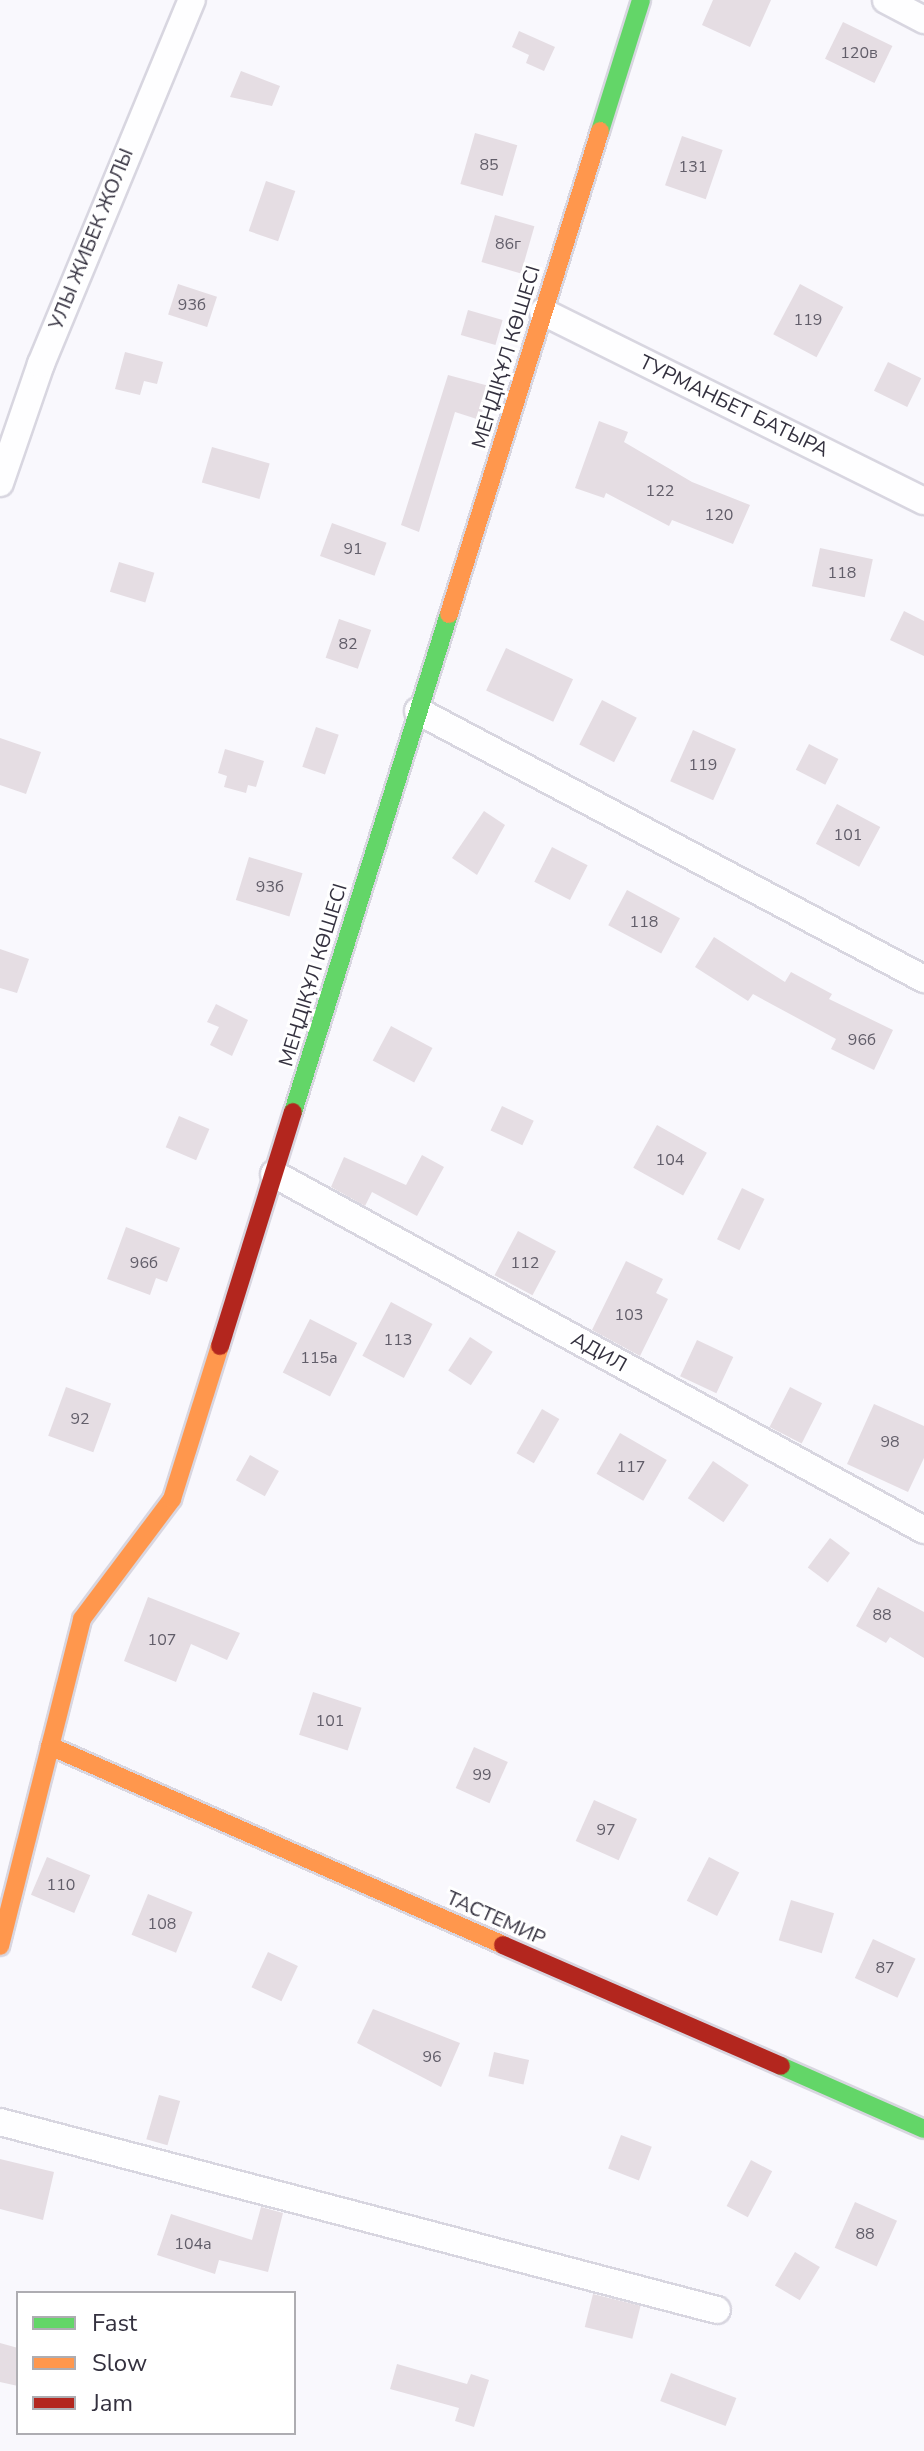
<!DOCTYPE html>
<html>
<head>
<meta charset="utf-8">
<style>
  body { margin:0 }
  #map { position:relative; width:924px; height:2451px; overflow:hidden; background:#f9f8fd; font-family:"Nunito Sans",sans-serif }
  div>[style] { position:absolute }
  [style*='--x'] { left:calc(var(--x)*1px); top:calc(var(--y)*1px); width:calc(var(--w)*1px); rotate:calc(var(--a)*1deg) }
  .building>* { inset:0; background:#e5dde3; transform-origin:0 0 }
  .roads { filter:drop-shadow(2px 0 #d8d6e0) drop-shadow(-2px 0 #d8d6e0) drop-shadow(0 2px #d8d6e0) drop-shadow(0 -2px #d8d6e0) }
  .street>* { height:26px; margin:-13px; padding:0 13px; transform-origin:13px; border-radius:13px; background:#fefeff }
  .fast>* { height:18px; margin:-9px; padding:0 9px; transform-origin:9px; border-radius:9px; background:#63d668 }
  .slow>* { height:18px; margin:-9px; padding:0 9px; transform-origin:9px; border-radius:9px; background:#ff974d }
  .jam>* { height:18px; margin:-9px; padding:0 9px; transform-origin:9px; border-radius:9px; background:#b3261e }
  span { translate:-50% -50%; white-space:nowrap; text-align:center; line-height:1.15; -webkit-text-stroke:6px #fff; paint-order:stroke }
  .number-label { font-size:16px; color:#615d69 }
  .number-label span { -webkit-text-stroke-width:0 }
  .street-label { font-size:20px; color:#34313f }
  .legend { position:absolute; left:16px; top:2291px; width:280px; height:144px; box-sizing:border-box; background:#fff; border:2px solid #aeadb2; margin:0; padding:10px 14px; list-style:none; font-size:24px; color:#34313f }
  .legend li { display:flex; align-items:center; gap:16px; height:40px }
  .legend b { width:40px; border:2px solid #aeadb2 }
</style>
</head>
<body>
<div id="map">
  <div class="building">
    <i style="clip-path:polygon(713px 0,771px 0,750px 47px,702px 25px)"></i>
    <i style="left:843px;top:22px;width:55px;height:41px;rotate:26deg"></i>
    <i style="clip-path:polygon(519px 31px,555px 47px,544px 71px,526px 63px,529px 55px,512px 47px)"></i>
    <i style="clip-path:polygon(241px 71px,280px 86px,272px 106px,230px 97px)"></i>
    <i style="left:475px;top:133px;width:44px;height:53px;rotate:16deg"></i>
    <i style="left:682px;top:136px;width:43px;height:52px;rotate:19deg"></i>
    <i style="left:266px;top:181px;width:31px;height:53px;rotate:19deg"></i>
    <i style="left:495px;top:215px;width:41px;height:49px;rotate:16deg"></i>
    <i style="left:178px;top:284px;width:41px;height:32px;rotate:18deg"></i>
    <i style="left:800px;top:284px;width:49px;height:57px;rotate:28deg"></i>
    <i style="left:468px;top:310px;width:36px;height:26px;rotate:16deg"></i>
    <i style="clip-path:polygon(125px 352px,163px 362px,157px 384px,144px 381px,140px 395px,115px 389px)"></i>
    <i style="left:888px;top:362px;width:37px;height:32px;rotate:26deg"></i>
    <i style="clip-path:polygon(448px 375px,489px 386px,480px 420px,455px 412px,419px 532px,401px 525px)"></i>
    <i style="clip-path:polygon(599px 421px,628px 432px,624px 442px,692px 482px,750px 505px,733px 544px,672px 520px,669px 526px,606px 493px,604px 498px,575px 488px)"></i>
    <i style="left:212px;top:447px;width:60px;height:37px;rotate:16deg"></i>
    <i style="left:332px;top:523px;width:58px;height:35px;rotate:20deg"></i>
    <i style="left:820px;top:548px;width:54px;height:39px;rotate:12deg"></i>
    <i style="left:119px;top:562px;width:37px;height:31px;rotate:17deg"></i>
    <i style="clip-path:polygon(904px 611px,924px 621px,924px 656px,890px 640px)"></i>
    <i style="left:339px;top:619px;width:34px;height:41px;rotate:19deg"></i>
    <i style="left:506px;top:648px;width:74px;height:47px;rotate:25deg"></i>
    <i style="left:602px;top:700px;width:39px;height:50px;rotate:27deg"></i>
    <i style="left:316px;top:727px;width:24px;height:42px;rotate:19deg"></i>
    <i style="left:693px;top:730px;width:47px;height:56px;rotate:24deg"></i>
    <i style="clip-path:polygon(0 738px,41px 752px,26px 794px,0 785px)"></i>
    <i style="left:809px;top:744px;width:33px;height:29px;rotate:27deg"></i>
    <i style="clip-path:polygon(225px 749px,264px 761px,256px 787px,248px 785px,246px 793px,224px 787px,227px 776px,218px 773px)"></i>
    <i style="left:837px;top:804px;width:49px;height:45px;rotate:28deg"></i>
    <i style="clip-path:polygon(484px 811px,505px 825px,477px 875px,452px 858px)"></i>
    <i style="left:552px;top:847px;width:40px;height:39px;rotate:27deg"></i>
    <i style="left:249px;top:857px;width:56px;height:45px;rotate:17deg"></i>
    <i style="left:627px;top:890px;width:60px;height:40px;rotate:28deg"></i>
    <i style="clip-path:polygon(714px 937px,785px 982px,791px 972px,832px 994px,829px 999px,893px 1030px,874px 1070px,831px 1049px,836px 1039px,753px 994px,748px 1001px,695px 967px)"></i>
    <i style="clip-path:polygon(0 949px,29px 959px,17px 993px,0 988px)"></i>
    <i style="clip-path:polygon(216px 1004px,248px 1020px,232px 1056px,210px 1045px,219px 1027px,207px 1022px)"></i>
    <i style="left:391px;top:1026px;width:47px;height:39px;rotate:28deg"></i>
    <i style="left:502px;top:1106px;width:35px;height:27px;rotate:25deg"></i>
    <i style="left:179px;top:1116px;width:33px;height:34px;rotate:23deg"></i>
    <i style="left:657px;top:1125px;width:57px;height:49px;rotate:29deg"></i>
    <i style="clip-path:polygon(422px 1155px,444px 1167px,417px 1216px,372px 1192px,365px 1206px,331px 1187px,344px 1157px,406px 1185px)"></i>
    <i style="left:742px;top:1188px;width:25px;height:57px;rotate:26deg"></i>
    <i style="clip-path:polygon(126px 1227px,180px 1248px,167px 1282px,156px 1278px,150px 1295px,107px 1279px)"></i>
    <i style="left:518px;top:1231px;width:43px;height:50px;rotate:28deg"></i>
    <i style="clip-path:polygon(626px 1261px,663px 1279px,656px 1293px,668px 1299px,640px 1356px,592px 1330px)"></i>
    <i style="left:391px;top:1302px;width:47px;height:61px;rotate:28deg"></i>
    <i style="left:310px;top:1319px;width:53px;height:60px;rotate:27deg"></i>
    <i style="left:470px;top:1337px;width:27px;height:40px;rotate:33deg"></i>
    <i style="left:697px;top:1340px;width:40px;height:40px;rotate:25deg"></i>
    <i style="left:66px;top:1387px;width:48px;height:52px;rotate:20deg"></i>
    <i style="left:790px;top:1387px;width:36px;height:45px;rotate:27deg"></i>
    <i style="clip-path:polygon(874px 1404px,924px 1426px,924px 1458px,908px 1492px,847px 1464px)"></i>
    <i style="left:542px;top:1409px;width:20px;height:51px;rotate:30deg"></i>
    <i style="left:620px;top:1433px;width:54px;height:47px;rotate:30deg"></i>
    <i style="left:250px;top:1455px;width:33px;height:29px;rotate:29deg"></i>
    <i style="left:713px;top:1461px;width:43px;height:45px;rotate:34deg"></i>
    <i style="left:830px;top:1538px;width:25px;height:37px;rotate:37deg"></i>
    <i style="clip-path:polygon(878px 1587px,924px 1612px,924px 1658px,890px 1637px,886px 1643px,856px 1626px)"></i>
    <i style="clip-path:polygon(148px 1597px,240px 1633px,227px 1660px,191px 1644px,176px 1682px,124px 1661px)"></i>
    <i style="left:313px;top:1692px;width:51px;height:45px;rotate:18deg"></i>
    <i style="left:474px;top:1747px;width:37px;height:45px;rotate:24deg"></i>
    <i style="left:594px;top:1800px;width:47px;height:45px;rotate:24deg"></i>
    <i style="left:47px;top:1857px;width:47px;height:41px;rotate:23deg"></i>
    <i style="left:709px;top:1857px;width:34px;height:49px;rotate:27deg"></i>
    <i style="left:148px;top:1894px;width:48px;height:44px;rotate:22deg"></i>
    <i style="left:791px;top:1900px;width:45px;height:42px;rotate:17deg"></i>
    <i style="left:873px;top:1939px;width:47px;height:43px;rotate:25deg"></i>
    <i style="left:268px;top:1952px;width:33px;height:39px;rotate:25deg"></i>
    <i style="clip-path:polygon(373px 2009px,460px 2043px,441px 2087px,357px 2043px)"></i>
    <i style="left:494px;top:2052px;width:36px;height:25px;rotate:13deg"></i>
    <i style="left:159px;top:2095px;width:22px;height:46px;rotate:16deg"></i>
    <i style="left:621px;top:2135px;width:33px;height:36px;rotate:21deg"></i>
    <i style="clip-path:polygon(0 2159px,54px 2172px,43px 2220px,0 2209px)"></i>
    <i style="left:751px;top:2160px;width:24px;height:52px;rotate:28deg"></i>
    <i style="left:855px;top:2202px;width:46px;height:50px;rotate:24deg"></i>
    <i style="clip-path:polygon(261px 2207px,283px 2213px,268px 2272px,219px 2260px,215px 2274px,157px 2255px,171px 2214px,252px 2240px)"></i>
    <i style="left:795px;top:2252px;width:29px;height:39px;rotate:31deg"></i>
    <i style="left:593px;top:2294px;width:49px;height:34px;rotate:14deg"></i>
    <i style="clip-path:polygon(0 2343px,18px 2348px,18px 2386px,0 2382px)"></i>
    <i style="clip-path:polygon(397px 2364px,467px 2384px,471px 2374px,489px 2380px,474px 2427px,455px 2421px,459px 2408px,390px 2389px)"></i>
    <i style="left:671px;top:2373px;width:70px;height:30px;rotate:21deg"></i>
  </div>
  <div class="roads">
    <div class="street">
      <i style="--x:886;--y:0;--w:43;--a:27.8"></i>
      <i style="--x:543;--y:312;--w:425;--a:26.4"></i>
      <i style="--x:0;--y:483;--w:126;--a:-71"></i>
      <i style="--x:41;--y:364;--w:394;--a:-67.5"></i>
      <i style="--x:418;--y:711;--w:573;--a:27.91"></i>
      <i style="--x:274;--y:1174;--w:741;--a:28.71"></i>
      <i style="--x:0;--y:2122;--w:741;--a:14.69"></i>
    </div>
    <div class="fast">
      <i style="--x:600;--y:131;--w:137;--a:-72.6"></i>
      <i style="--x:293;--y:1112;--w:522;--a:-72.61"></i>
      <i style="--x:781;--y:2066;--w:156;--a:23.8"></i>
    </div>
    <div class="slow">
      <i style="--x:449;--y:614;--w:506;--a:-72.64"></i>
      <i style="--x:50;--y:1746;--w:495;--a:23.7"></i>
      <i style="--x:0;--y:1946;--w:337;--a:-75.9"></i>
      <i style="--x:82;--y:1619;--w:150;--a:-53.1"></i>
      <i style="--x:172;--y:1499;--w:160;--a:-72.6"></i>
    </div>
    <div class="jam">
      <i style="--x:220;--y:1346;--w:245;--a:-72.7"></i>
      <i style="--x:503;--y:1945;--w:303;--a:23.5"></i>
    </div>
  </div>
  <div class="number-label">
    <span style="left:859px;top:53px">120в</span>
    <span style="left:489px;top:165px">85</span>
    <span style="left:693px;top:167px">131</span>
    <span style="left:508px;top:244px">86г</span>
    <span style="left:192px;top:305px">93б</span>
    <span style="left:808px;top:320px">119</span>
    <span style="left:660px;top:491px">122</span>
    <span style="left:719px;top:515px">120</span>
    <span style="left:353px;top:549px">91</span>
    <span style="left:842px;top:573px">118</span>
    <span style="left:348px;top:644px">82</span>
    <span style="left:703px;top:765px">119</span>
    <span style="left:848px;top:835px">101</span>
    <span style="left:270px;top:887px">93б</span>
    <span style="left:644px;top:922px">118</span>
    <span style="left:862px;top:1040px">96б</span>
    <span style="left:670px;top:1160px">104</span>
    <span style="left:144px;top:1263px">96б</span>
    <span style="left:525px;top:1263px">112</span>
    <span style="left:629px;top:1315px">103</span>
    <span style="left:398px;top:1340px">113</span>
    <span style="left:319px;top:1358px">115а</span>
    <span style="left:80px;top:1419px">92</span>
    <span style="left:890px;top:1442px">98</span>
    <span style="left:631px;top:1467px">117</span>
    <span style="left:882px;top:1615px">88</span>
    <span style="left:162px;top:1640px">107</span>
    <span style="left:330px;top:1721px">101</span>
    <span style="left:482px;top:1775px">99</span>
    <span style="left:606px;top:1830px">97</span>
    <span style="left:61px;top:1885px">110</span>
    <span style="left:162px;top:1924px">108</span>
    <span style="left:885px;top:1968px">87</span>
    <span style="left:432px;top:2057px">96</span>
    <span style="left:865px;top:2234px">88</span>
    <span style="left:193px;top:2244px">104а</span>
  </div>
  <div class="street-label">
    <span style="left:91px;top:239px;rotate:-68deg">УЛЫ ЖИБЕК ЖОЛЫ</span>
    <span style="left:506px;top:357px;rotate:-73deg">МЕҢДІҚҰЛ КӨШЕСІ</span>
    <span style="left:734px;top:406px;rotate:26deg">ТУРМАНБЕТ БАТЫРА</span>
    <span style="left:313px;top:975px;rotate:-73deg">МЕҢДІҚҰЛ КӨШЕСІ</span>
    <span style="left:599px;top:1352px;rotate:29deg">АДИЛ</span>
    <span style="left:496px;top:1918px;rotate:24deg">ТАСТЕМИР</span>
  </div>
  <ul class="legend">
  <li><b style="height:10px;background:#63d668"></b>Fast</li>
  <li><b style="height:10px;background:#ff974d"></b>Slow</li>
  <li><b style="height:10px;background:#b3261e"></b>Jam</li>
  </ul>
</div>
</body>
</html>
